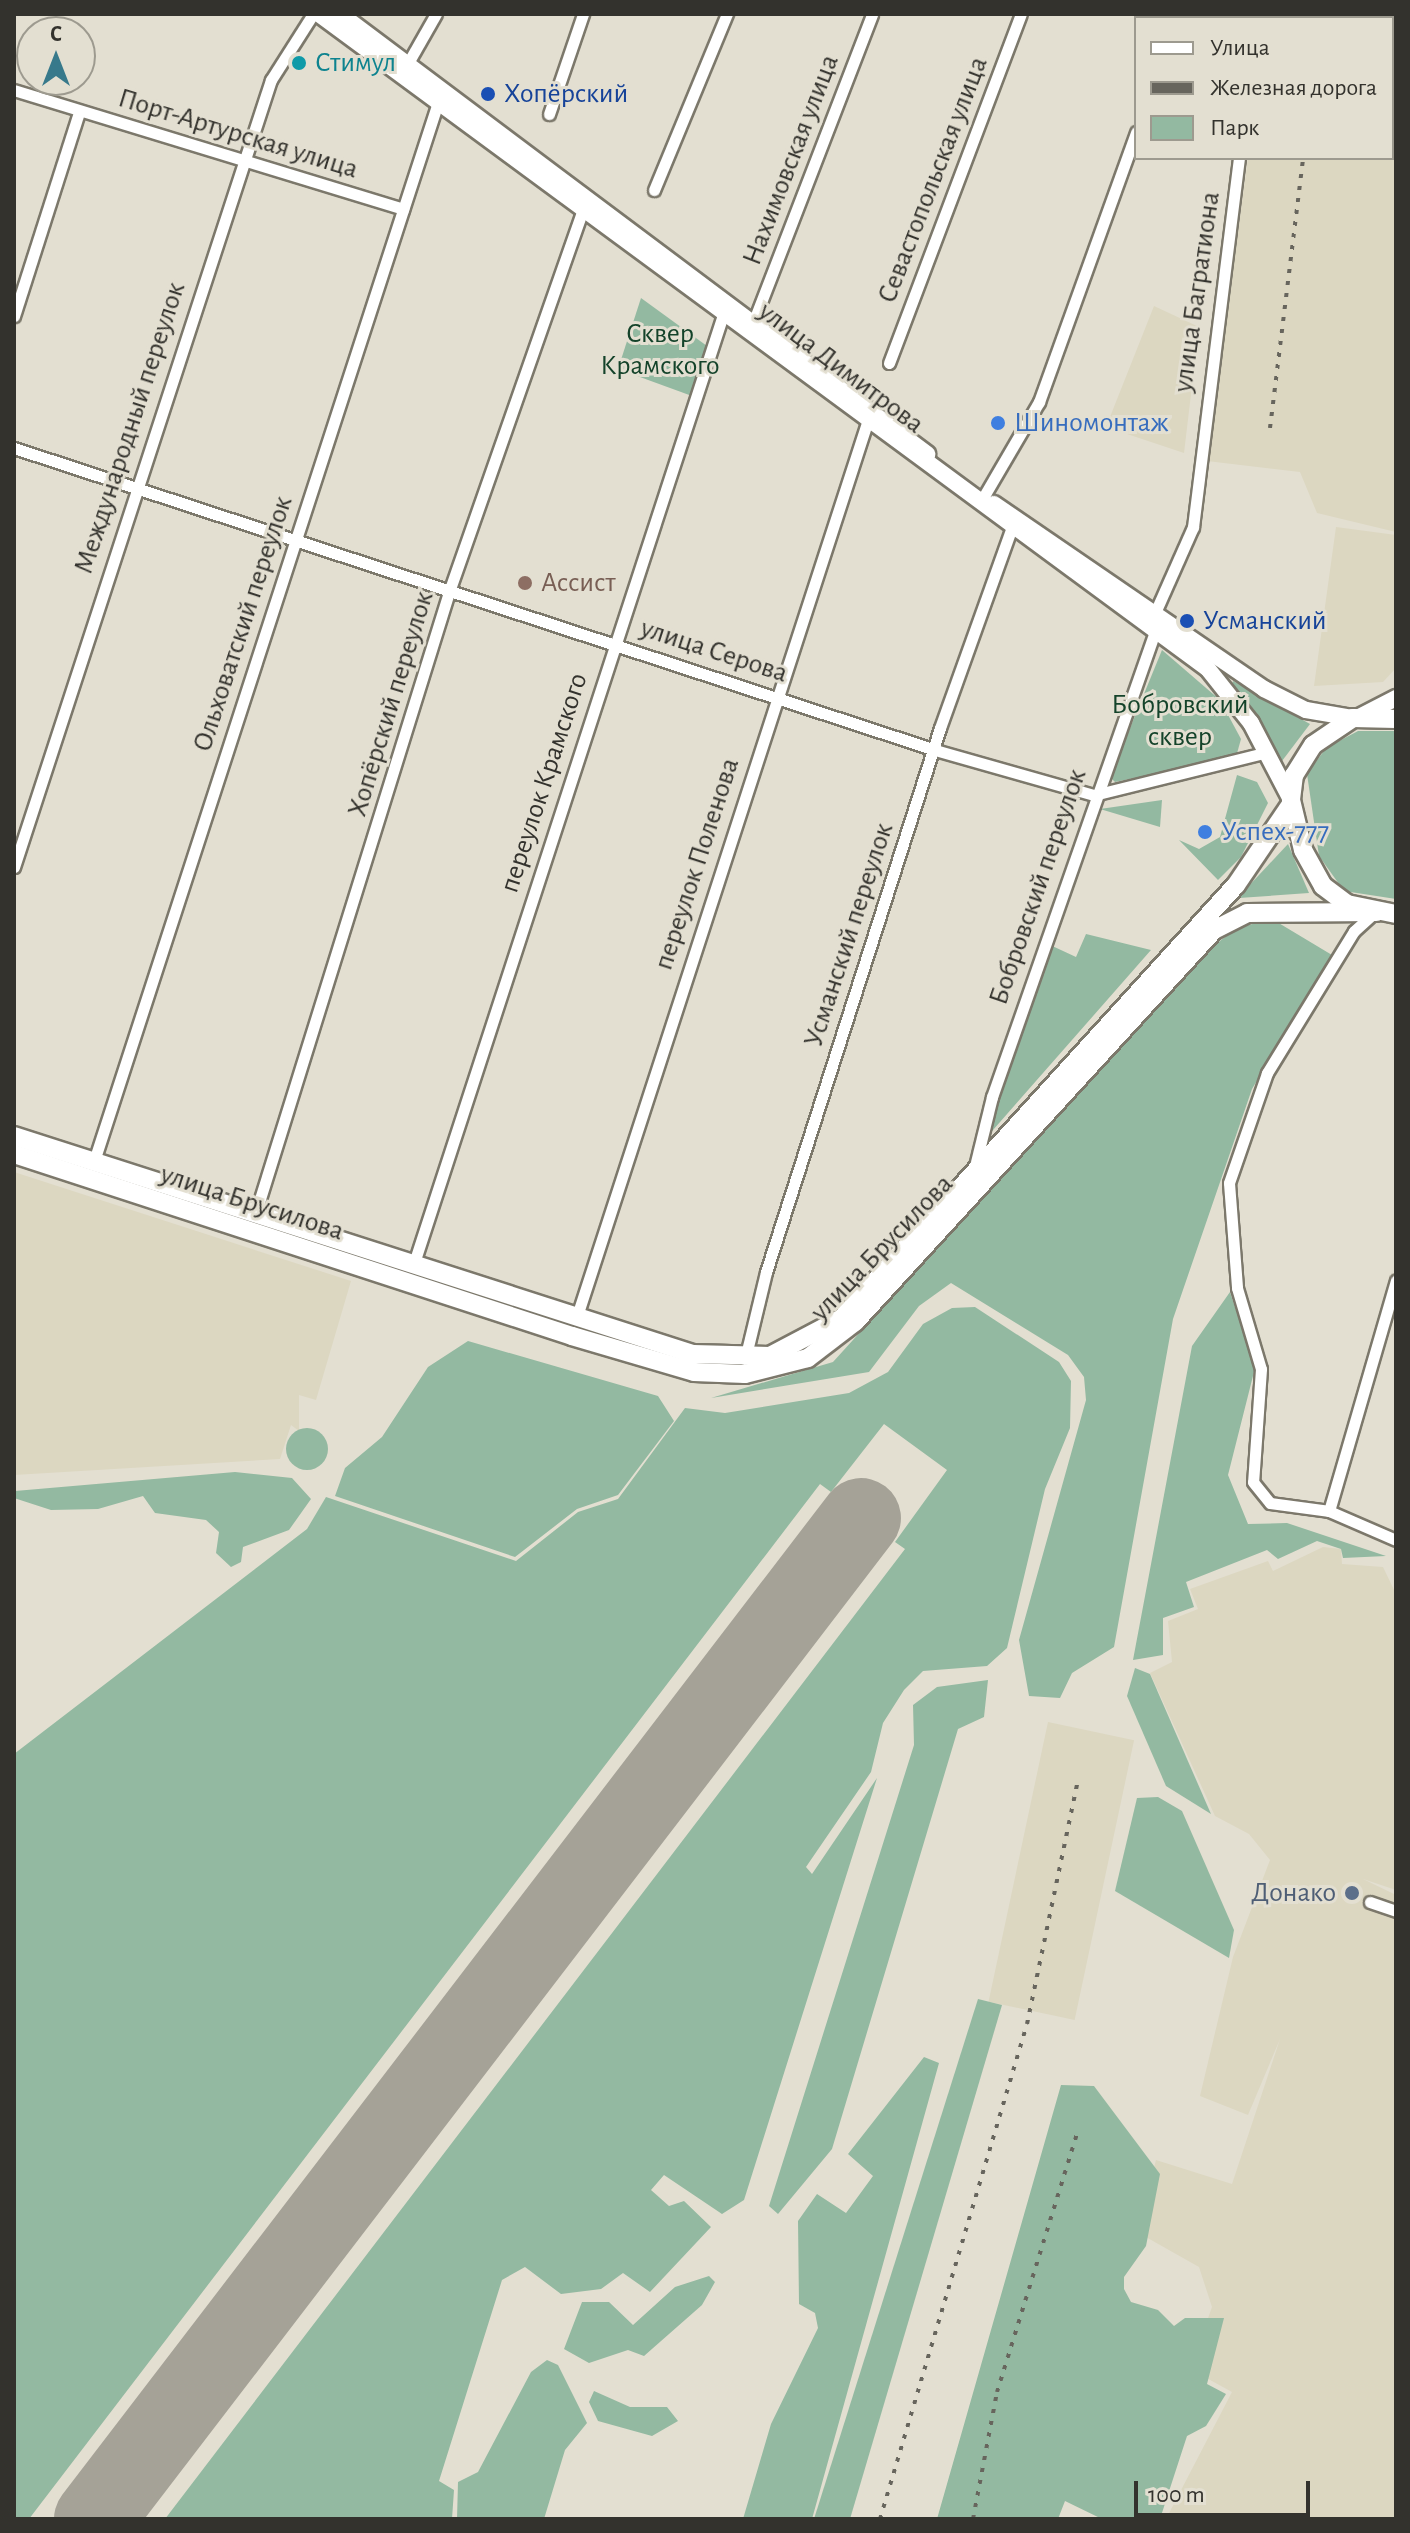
<!DOCTYPE html>
<html>
<head>
<meta charset="utf-8">
<style>
  body { margin:0 }
  #map { position:relative; width:1410px; height:2533px; overflow:hidden; background:#e3dfd1; font-family:"Alegreya Sans",sans-serif }
  div>[style] { position:absolute }
  [style*='--x'] { left:calc(var(--x)*1px); top:calc(var(--y)*1px); width:calc(var(--w)*1px); rotate:calc(var(--a)*1deg) }
  .built>* { inset:0; background:#dcd7c1; transform-origin:0 0 }
  .green>* { inset:0; background:#93b9a1 }
  .round { border-radius:50% }
  .runway>* { height:80px; margin:-40px; padding:0 40px; transform-origin:40px; border-radius:40px; background:#a5a297 }
  .roads { filter:drop-shadow(2px 0 #7c786b) drop-shadow(-2px 0 #7c786b) drop-shadow(0 2px #7c786b) drop-shadow(0 -2px #7c786b) }
  .street>* { height:11px; margin:-5.5px; padding:0 5.5px; transform-origin:5.5px; border-radius:5.5px; background:#fff }
  .secondary>* { height:16px; margin:-8px; padding:0 8px; transform-origin:8px; border-radius:8px; background:#fff }
  .primary>* { height:18px; margin:-9px; padding:0 9px; transform-origin:9px; border-radius:9px; background:#fff }
  .rail>* { height:4px; margin-top:-2px; transform-origin:0; background:repeating-linear-gradient(90deg,#67655d 0 4px,transparent 0 12px) }
  .dots>* { width:22px; height:22px; translate:-50% -50%; box-sizing:border-box; border:4px solid #e3dfd1; border-radius:50% }
  span { translate:-50% -50%; white-space:nowrap; text-align:center; line-height:1.15; -webkit-text-stroke:6px #e3dfd1; paint-order:stroke }
  .culture-label { font-size:28px; color:#0d838f }
  .left { translate:0 -50%; text-align:left }
  .transit-label { font-size:28px; color:#164399 }
  .street-label { font-size:28px; color:#33322d }
  .park-label { font-size:28px; color:#14432a }
  .shop-label { font-size:28px; color:#366cbe }
  .education-label { font-size:28px; color:#785e54 }
  .service-label { font-size:28px; color:#4e5e75 }
  .right { translate:-100% -50%; text-align:right }
  .frame { position:absolute; inset:0; border:16px solid #33322d; pointer-events:none }
  .legend { position:absolute; left:1134px; top:16px; width:260px; height:144px; box-sizing:border-box; background:#e3dfd1; border:2px solid #9d9a8f; margin:0; padding:10px 14px; list-style:none; font-size:24px; color:#33322d }
  .legend li { display:flex; align-items:center; gap:16px; height:40px }
  .legend b { width:40px; border:2px solid #9d9a8f }
  .north { position:absolute; left:16px; top:16px; width:80px; height:80px; box-sizing:border-box; background:#e3dfd1; border:2px solid #9d9a8f; border-radius:50%; rotate:0deg; font-size:22px; font-weight:700; line-height:32px; text-align:center; color:#33322d }
  .north::after { content:''; display:block; margin:auto; width:28px; height:36px; background:#37798b; clip-path:polygon(50% 0,100% 100%,50% 72%,0 100%) }
  .scale { position:absolute; left:1134px; top:2481px; width:176px; height:36px; box-sizing:border-box; border:4px solid #33322d; border-top:0; padding-left:10px; font-size:24px; line-height:28px; white-space:nowrap; color:#33322d; -webkit-text-stroke:6px #e3dfd1; paint-order:stroke }
</style>
</head>
<body>
<div id="map">
  <div class="built">
    <i style="clip-path:polygon(1251px 14px,1396px 14px,1396px 532px,1317px 513px,1300px 472px,1207px 461px,1248px 158px,1392px 158px,1392px 18px,1246px 18px)"></i>
    <i style="clip-path:polygon(1154px 306px,1199px 327px,1184px 453px,1106px 427px)"></i>
    <i style="clip-path:polygon(1336px 527px,1396px 535px,1396px 668px,1383px 682px,1314px 686px)"></i>
    <i style="clip-path:polygon(14px 1172px,351px 1281px,316px 1400px,299px 1395px,299px 1431px,291px 1425px,280px 1459px,14px 1475px)"></i>
    <i style="clip-path:polygon(1323px 1547px,1341px 1549px,1342px 1564px,1383px 1567px,1396px 1594px,1396px 1890px,1363px 1879px,1396px 1895px,1396px 2519px,1166px 2519px,1232px 2392px,1190px 2369px,1212px 2307px,1199px 2267px,1137px 2232px,1156px 2160px,1232px 2184px,1280px 2039px,1248px 2115px,1200px 2096px,1233px 1957px,1270px 1860px,1249px 1834px,1215px 1816px,1150px 1673px,1172px 1662px,1168px 1621px,1198px 1609px,1190px 1589px,1268px 1561px,1273px 1571px)"></i>
    <i style="left:1048px;top:1722px;width:88px;height:286px;rotate:12deg"></i>
  </div>
  <div class="green">
    <i style="clip-path:polygon(641px 298px,707px 346px,692px 396px,618px 369px)"></i>
    <i style="clip-path:polygon(1162px 650px,1220px 700px,1241px 739px,1236px 757px,1115px 782px,1110px 777px)"></i>
    <i style="clip-path:polygon(1233px 681px,1310px 724px,1282px 761px,1232px 684px)"></i>
    <i style="clip-path:polygon(1358px 731px,1396px 731px,1396px 899px,1344px 891px,1319px 856px,1307px 774px,1326px 748px)"></i>
    <i style="clip-path:polygon(1237px 775px,1257px 782px,1268px 803px,1241px 857px,1218px 880px,1179px 840px,1199px 849px,1220px 837px)"></i>
    <i style="clip-path:polygon(1162px 800px,1160px 827px,1100px 809px)"></i>
    <i style="clip-path:polygon(1288px 844px,1309px 893px,1239px 898px,1245px 890px)"></i>
    <i style="clip-path:polygon(1272px 919px,1332px 955px,1252px 1089px,1173px 1319px,1114px 1647px,1072px 1673px,1060px 1698px,1029px 1696px,1019px 1640px,1086px 1400px,1084px 1377px,1068px 1355px,951px 1283px,919px 1306px,869px 1372px,711px 1398px,833px 1362px,1204px 953px,1237px 928px)"></i>
    <i style="clip-path:polygon(1086px 934px,1151px 950px,986px 1138px,979px 1134px,1048px 944px,1076px 957px)"></i>
    <i style="clip-path:polygon(1230px 1292px,1255px 1368px,1228px 1475px,1248px 1524px,1287px 1523px,1386px 1556px,1343px 1558px,1341px 1549px,1317px 1541px,1278px 1559px,1267px 1550px,1186px 1582px,1194px 1607px,1163px 1618px,1163px 1655px,1133px 1660px,1192px 1346px)"></i>
    <i style="clip-path:polygon(975px 1307px,1059px 1362px,1071px 1381px,1070px 1428px,1045px 1489px,1007px 1648px,987px 1666px,923px 1671px,904px 1690px,883px 1723px,871px 1772px,806px 1867px,812px 1874px,877px 1778px,744px 2200px,722px 2214px,664px 2175px,651px 2190px,669px 2206px,684px 2201px,711px 2227px,650px 2292px,623px 2273px,601px 2289px,561px 2294px,525px 2267px,502px 2280px,439px 2481px,454px 2490px,452px 2519px,165px 2519px,905px 1549px,895px 1542px,947px 1470px,884px 1424px,831px 1492px,820px 1484px,29px 2519px,14px 2519px,14px 1754px,307px 1529px,326px 1497px,516px 1561px,578px 1512px,618px 1499px,685px 1408px,725px 1413px,849px 1393px,888px 1372px,923px 1324px,952px 1308px)"></i>
    <i style="clip-path:polygon(468px 1341px,658px 1396px,674px 1421px,618px 1495px,577px 1509px,515px 1557px,335px 1496px,345px 1468px,382px 1437px,428px 1367px)"></i>
    <i class="round" style="left:286px;top:1428px;width:42px;height:42px"></i>
    <i style="clip-path:polygon(235px 1472px,292px 1478px,311px 1499px,289px 1530px,243px 1547px,241px 1562px,231px 1567px,216px 1553px,219px 1532px,206px 1520px,155px 1513px,143px 1496px,98px 1509px,51px 1510px,14px 1498px,15px 1491px)"></i>
    <i style="clip-path:polygon(1135px 1668px,1150px 1674px,1211px 1814px,1166px 1786px,1127px 1696px)"></i>
    <i style="clip-path:polygon(988px 1680px,984px 1717px,958px 1729px,832px 2149px,778px 2214px,769px 2206px,914px 1745px,913px 1705px,937px 1687px)"></i>
    <i style="clip-path:polygon(1158px 1797px,1182px 1811px,1234px 1930px,1229px 1958px,1115px 1891px,1137px 1798px)"></i>
    <i style="clip-path:polygon(978px 1999px,1002px 2005px,850px 2519px,814px 2519px)"></i>
    <i style="clip-path:polygon(924px 2057px,939px 2063px,812px 2519px,743px 2519px,771px 2424px,818px 2328px,815px 2313px,799px 2304px,798px 2221px,817px 2194px,846px 2213px,873px 2176px,848px 2154px)"></i>
    <i style="clip-path:polygon(1061px 2085px,1094px 2086px,1160px 2174px,1146px 2246px,1124px 2277px,1124px 2289px,1131px 2302px,1158px 2310px,1174px 2326px,1185px 2318px,1224px 2318px,1207px 2384px,1226px 2394px,1206px 2426px,1187px 2436px,1160px 2519px,1102px 2519px,1065px 2501px,1058px 2519px,937px 2519px)"></i>
    <i style="clip-path:polygon(709px 2276px,715px 2282px,702px 2305px,644px 2356px,628px 2350px,589px 2363px,564px 2349px,582px 2302px,609px 2302px,633px 2325px,675px 2287px)"></i>
    <i style="clip-path:polygon(547px 2360px,558px 2365px,587px 2423px,565px 2450px,544px 2519px,457px 2519px,458px 2482px,478px 2472px,531px 2372px)"></i>
    <i style="clip-path:polygon(594px 2391px,630px 2407px,667px 2407px,678px 2421px,652px 2436px,598px 2421px,589px 2402px)"></i>
  </div>
  <div class="runway">
    <i style="--x:94;--y:2519;--w:1261;--a:-52.54"></i>
  </div>
  <div class="roads">
    <div class="street">
      <i style="--x:1182;--y:18;--w:4;--a:-76"></i>
      <i style="--x:1249;--y:18;--w:4;--a:-76"></i>
      <i style="--x:408;--y:63;--w:56;--a:-60.3"></i>
      <i style="--x:14;--y:90;--w:407;--a:17"></i>
      <i style="--x:549;--y:114;--w:106;--a:-71.2"></i>
      <i style="--x:654;--y:190;--w:191;--a:-67.5"></i>
      <i style="--x:14;--y:316;--w:214;--a:-72.3"></i>
      <i style="--x:753;--y:323;--w:331;--a:-68.9"></i>
      <i style="--x:889;--y:363;--w:373;--a:-69.3"></i>
      <i style="--x:14;--y:448;--w:969;--a:18.15"></i>
      <i style="--x:935;--y:750;--w:165;--a:15.8"></i>
      <i style="--x:1094;--y:795;--w:179;--a:-13.9"></i>
      <i style="--x:984;--y:496;--w:109;--a:-59.7"></i>
      <i style="--x:1039;--y:402;--w:287;--a:-70.2"></i>
      <i style="--x:1154;--y:615;--w:96;--a:-66.1"></i>
      <i style="--x:1193;--y:527;--w:372;--a:-82.9"></i>
      <i style="--x:14;--y:867;--w:828;--a:-71.92"></i>
      <i style="--x:271;--y:80;--w:78;--a:-57.5"></i>
      <i style="--x:1374;--y:913;--w:27;--a:138"></i>
      <i style="--x:1354;--y:931;--w:167;--a:121.5"></i>
      <i style="--x:1267;--y:1073;--w:116;--a:109.1"></i>
      <i style="--x:1229;--y:1183;--w:105;--a:85.6"></i>
      <i style="--x:1237;--y:1288;--w:84;--a:73.5"></i>
      <i style="--x:1261;--y:1369;--w:113;--a:94"></i>
      <i style="--x:1253;--y:1482;--w:27;--a:51"></i>
      <i style="--x:1270;--y:1503;--w:60;--a:7.7"></i>
      <i style="--x:1329;--y:1511;--w:73;--a:23.4"></i>
      <i style="--x:94;--y:1161;--w:1113;--a:-72"></i>
      <i style="--x:976;--y:1162;--w:67;--a:-76.2"></i>
      <i style="--x:992;--y:1097;--w:494;--a:-70.7"></i>
      <i style="--x:255;--y:1215;--w:656;--a:-72.7"></i>
      <i style="--x:450;--y:589;--w:402;--a:-70.7"></i>
      <i style="--x:413;--y:1266;--w:1000;--a:-71.95"></i>
      <i style="--x:576;--y:1319;--w:942;--a:-72.01"></i>
      <i style="--x:745;--y:1359;--w:89;--a:-76.4"></i>
      <i style="--x:766;--y:1272;--w:571;--a:-72.26"></i>
      <i style="--x:940;--y:728;--w:210;--a:-70.3"></i>
      <i style="--x:1329;--y:1511;--w:240;--a:-73.8"></i>
      <i style="--x:1370;--y:1902;--w:28;--a:19"></i>
    </div>
    <div class="secondary">
      <i style="--x:319;--y:14;--w:1104;--a:36.38"></i>
      <i style="--x:1208;--y:669;--w:69;--a:51.5"></i>
      <i style="--x:1251;--y:723;--w:87;--a:62.5"></i>
      <i style="--x:340;--y:14;--w:734;--a:36.85"></i>
      <i style="--x:994;--y:504;--w:327;--a:34.4"></i>
      <i style="--x:1264;--y:689;--w:47;--a:26.6"></i>
      <i style="--x:1306;--y:710;--w:48;--a:9.7"></i>
      <i style="--x:1359;--y:717;--w:42;--a:-27.2"></i>
    </div>
    <div class="primary">
      <i style="--x:1396;--y:719;--w:43;--a:-178.7"></i>
      <i style="--x:1353;--y:718;--w:48;--a:146"></i>
      <i style="--x:1313;--y:745;--w:36;--a:122"></i>
      <i style="--x:1294;--y:775;--w:25;--a:97"></i>
      <i style="--x:1291;--y:800;--w:51;--a:76.5"></i>
      <i style="--x:1303;--y:850;--w:41;--a:60.9"></i>
      <i style="--x:1323;--y:886;--w:30;--a:37"></i>
      <i style="--x:1347;--y:904;--w:50;--a:11.5"></i>
      <i style="--x:14;--y:1136;--w:713;--a:17.8"></i>
      <i style="--x:693;--y:1354;--w:77;--a:1.5"></i>
      <i style="--x:770;--y:1356;--w:81;--a:-27.8"></i>
      <i style="--x:842;--y:1318;--w:585;--a:-47.7"></i>
      <i style="--x:1236;--y:885;--w:98;--a:-55.8"></i>
      <i style="--x:14;--y:1154;--w:587;--a:18.06"></i>
      <i style="--x:572;--y:1336;--w:127;--a:16.4"></i>
      <i style="--x:694;--y:1372;--w:51;--a:2.2"></i>
      <i style="--x:745;--y:1374;--w:65;--a:-14.3"></i>
      <i style="--x:808;--y:1358;--w:59;--a:-37.5"></i>
      <i style="--x:855;--y:1322;--w:532;--a:-47.52"></i>
      <i style="--x:1214;--y:930;--w:37;--a:-27"></i>
      <i style="--x:1247;--y:913;--w:129;--a:-0.4"></i>
    </div>
  </div>
  <div class="rail">
    <i style="--x:1310;--y:18;--w:4;--a:-76"></i>
    <i style="--x:1270;--y:428;--w:272;--a:-83"></i>
    <i style="--x:880;--y:2519;--w:516;--a:-73.46"></i>
    <i style="--x:1027;--y:2024;--w:249;--a:-78.2"></i>
    <i style="--x:973;--y:2519;--w:129;--a:-79.3"></i>
    <i style="--x:997;--y:2392;--w:270;--a:-72.8"></i>
  </div>
  <div class="dots">
    <i style="left:299px;top:63px;background:#0f9aa8"></i>
    <i style="left:488px;top:94px;background:#1a4fb4"></i>
    <i style="left:998px;top:423px;background:#3f7fe0"></i>
    <i style="left:525px;top:583px;background:#8d6e63"></i>
    <i style="left:1187px;top:621px;background:#1a4fb4"></i>
    <i style="left:1205px;top:832px;background:#3f7fe0"></i>
    <i style="left:1352px;top:1893px;background:#5c6f8a"></i>
  </div>
  <div class="culture-label">
    <span class="left" style="left:315px;top:63px">Стимул</span>
  </div>
  <div class="transit-label">
    <span class="left" style="left:504px;top:94px">Хопёрский</span>
    <span class="left" style="left:1203px;top:621px">Усманский</span>
  </div>
  <div class="street-label">
    <span style="left:238px;top:134px;rotate:17deg">Порт-Артурская улица</span>
    <span style="left:791px;top:160px;rotate:-69deg">Нахимовская улица</span>
    <span style="left:933px;top:180px;rotate:-69deg">Севастопольская улица</span>
    <span style="left:1197px;top:292px;rotate:-82deg">улица Багратиона</span>
    <span style="left:841px;top:368px;rotate:37deg">улица Димитрова</span>
    <span style="left:130px;top:428px;rotate:-72deg">Международный переулок</span>
    <span style="left:243px;top:624px;rotate:-72deg">Ольховатский переулок</span>
    <span style="left:714px;top:651px;rotate:18deg">улица Серова</span>
    <span style="left:391px;top:704px;rotate:-73deg">Хопёрский переулок</span>
    <span style="left:544px;top:783px;rotate:-72deg">переулок Крамского</span>
    <span style="left:697px;top:864px;rotate:-72deg">переулок Поленова</span>
    <span style="left:1038px;top:887px;rotate:-71deg">Бобровский переулок</span>
    <span style="left:849px;top:935px;rotate:-72deg">Усманский переулок</span>
    <span style="left:252px;top:1203px;rotate:18deg">улица Брусилова</span>
    <span style="left:882px;top:1248px;rotate:-46deg">улица Брусилова</span>
  </div>
  <div class="park-label">
    <span style="left:660px;top:350px">Сквер<br>Крамского</span>
    <span style="left:1180px;top:721px">Бобровский<br>сквер</span>
  </div>
  <div class="shop-label">
    <span class="left" style="left:1014px;top:423px">Шиномонтаж</span>
    <span class="left" style="left:1221px;top:832px">Успех-777</span>
  </div>
  <div class="education-label">
    <span class="left" style="left:541px;top:583px">Ассист</span>
  </div>
  <div class="service-label">
    <span class="right" style="left:1336px;top:1893px">Донако</span>
  </div>
  <div class="frame"></div>
  <ul class="legend">
  <li><b style="height:10px;background:#fff"></b>Улица</li>
  <li><b style="height:10px;background:#67655d"></b>Железная дорога</li>
  <li><b style="height:22px;background:#93b9a1"></b>Парк</li>
  </ul>
  <div class="north">С</div>
  <div class="scale">100 m</div>
</div>
</body>
</html>
